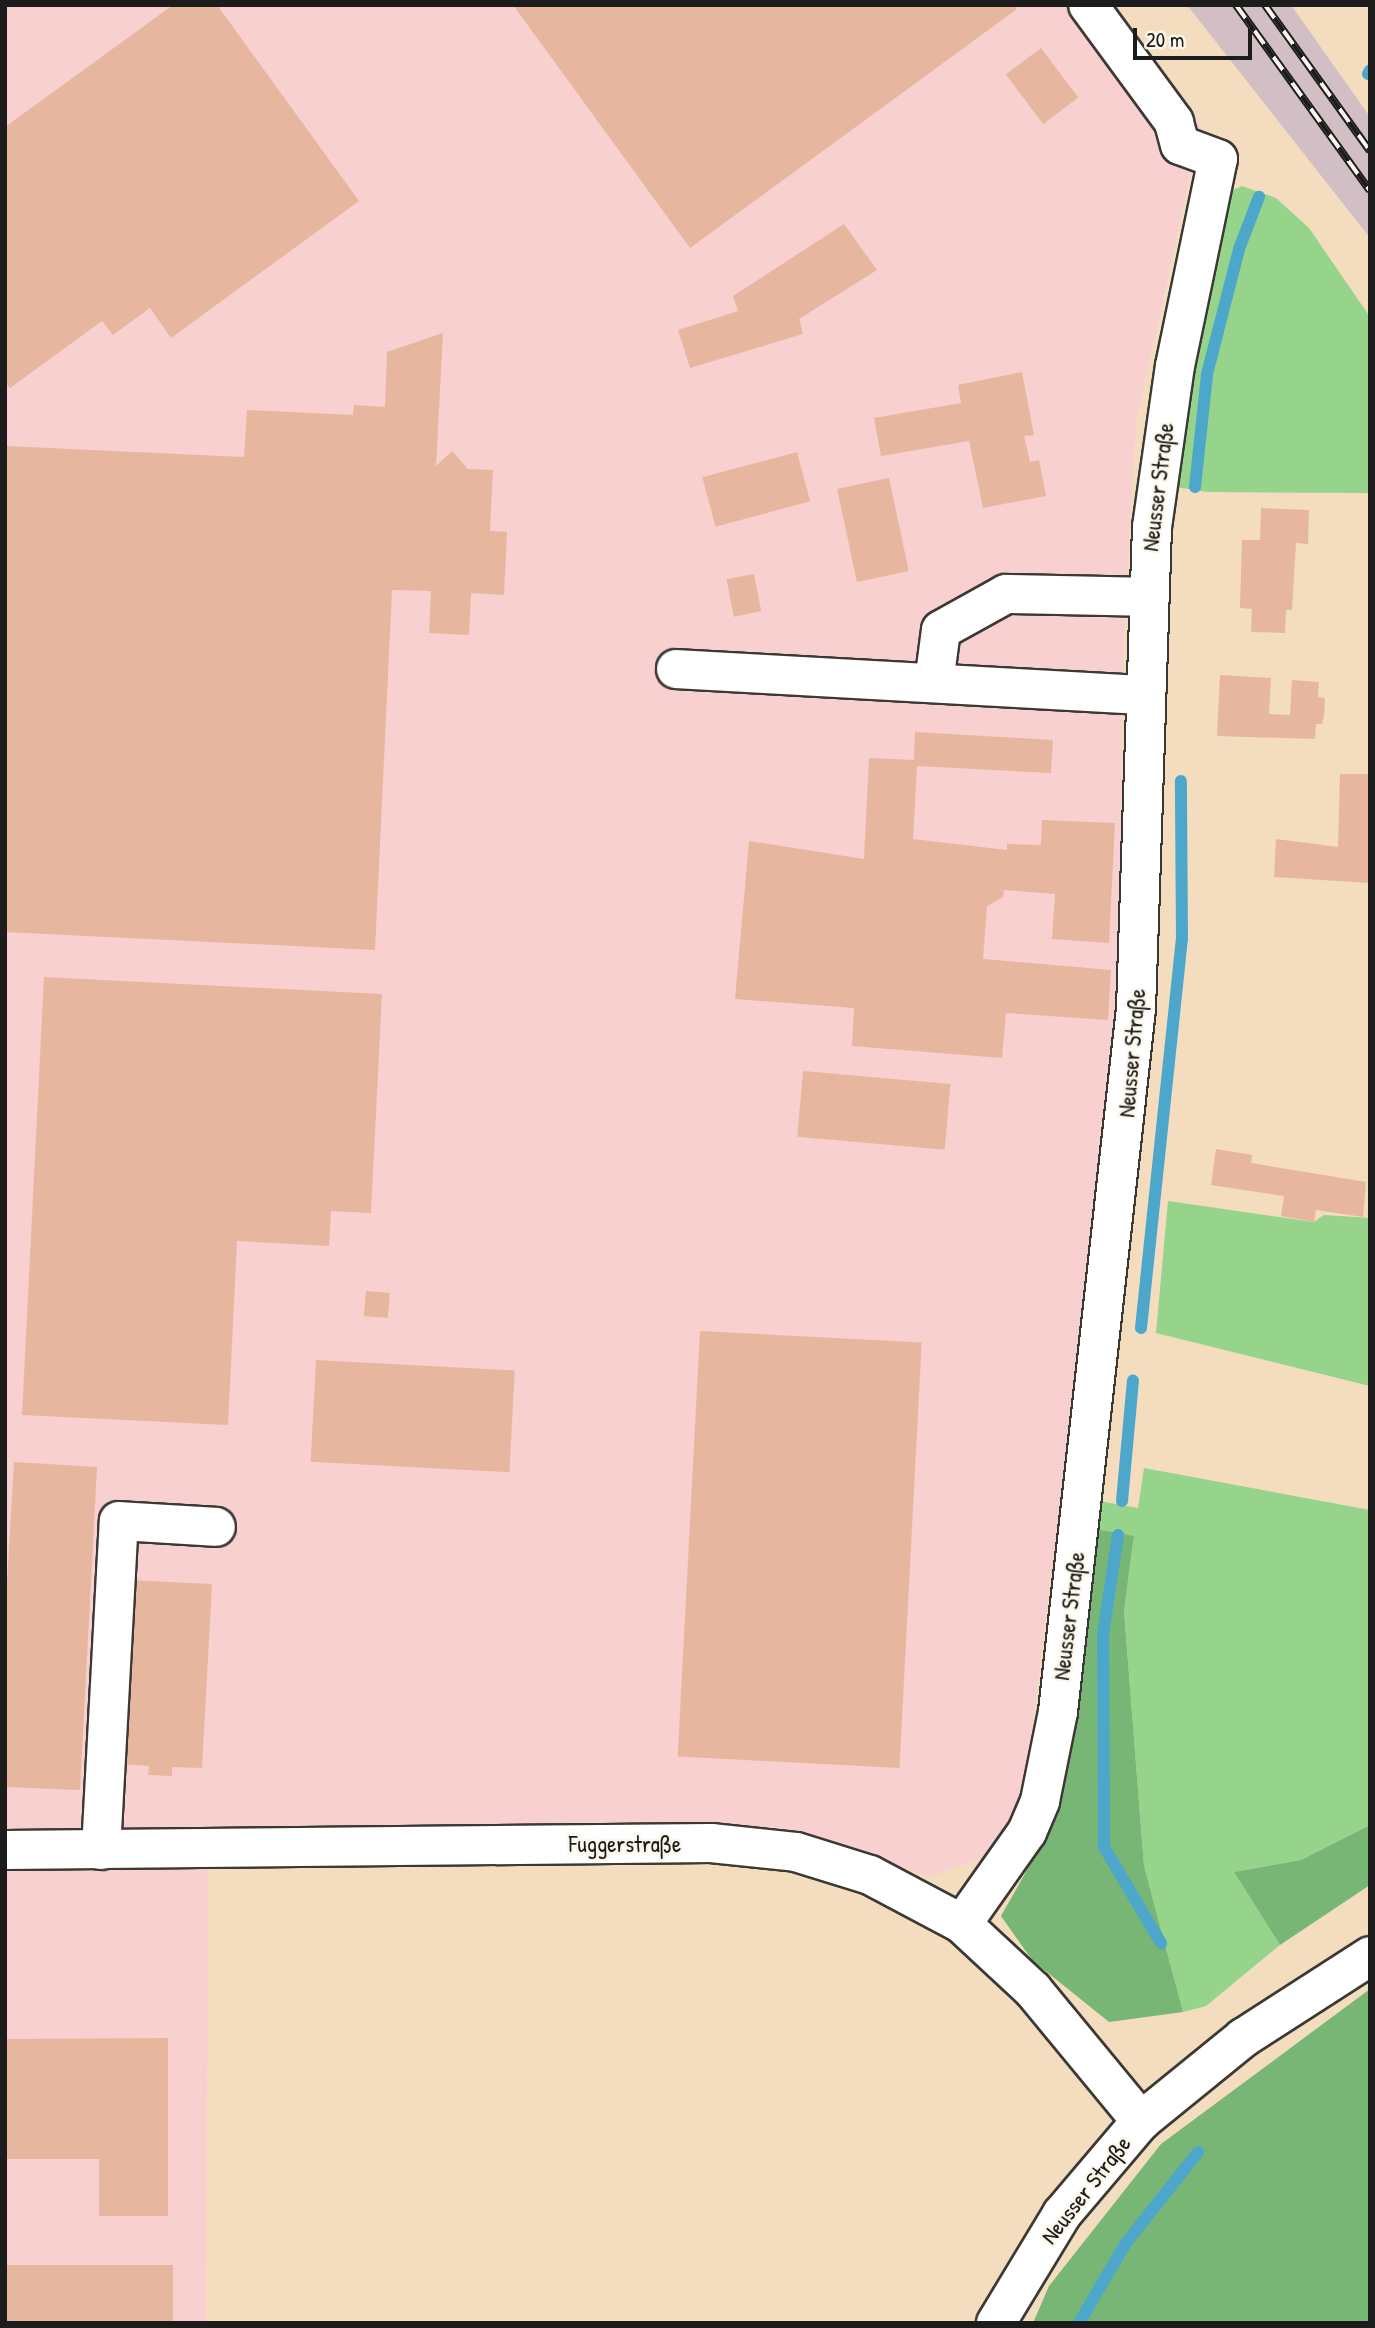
<!DOCTYPE html>
<html>
<head>
<meta charset="utf-8">
<style>
  body { margin:0 }
  #map { position:relative; width:1375px; height:2328px; overflow:hidden; background:#f4dcbf; font-family:"Patrick Hand",sans-serif }
  div>[style] { position:absolute }
  [style*='--x'] { left:calc(var(--x)*1px); top:calc(var(--y)*1px); width:calc(var(--w)*1px); rotate:calc(var(--a)*1deg) }
  .built>* { inset:0; background:#f7d0cf }
  .industrial>* { inset:0; background:#d2bec5 }
  .green>* { inset:0; background:#95d48a }
  .forest>* { inset:0; background:#78b676 }
  .stream>* { height:12px; margin:-6px; padding:0 6px; transform-origin:6px; border-radius:6px; background:#4ca7ca }
  .building>* { inset:0; background:#e7b69e; transform-origin:0 0 }
  .roads { filter:drop-shadow(2px 0 #3c3934) drop-shadow(-2px 0 #3c3934) drop-shadow(0 2px #3c3934) drop-shadow(0 -2px #3c3934) }
  .minor>* { height:38px; margin:-19px; padding:0 19px; transform-origin:19px; border-radius:19px; background:#fff }
  .rail>* { height:8px; margin-top:-4px; transform-origin:0; background:repeating-linear-gradient(90deg,#fbf7ec 0 16px,#1c1c1c 0 32px); box-sizing:border-box; border-block:2px solid #1c1c1c }
  span { translate:-50% -50%; white-space:nowrap; text-align:center; line-height:1.15; -webkit-text-stroke:5px #fbf7ec; paint-order:stroke }
  .street-label { font-size:23px; color:#1c1c1c }
  .frame { position:absolute; inset:0; border:7px solid #1c1c1c; pointer-events:none }
  .scale { position:absolute; left:1133px; top:28px; width:119px; height:32px; box-sizing:border-box; border:4px solid #1c1c1c; border-top:0; padding-left:9px; font-size:21px; line-height:24px; white-space:nowrap; color:#1c1c1c; -webkit-text-stroke:5px #fbf7ec; paint-order:stroke }
</style>
</head>
<body>
<div id="map">
  <div class="built">
    <i style="clip-path:polygon(5px 5px,1116px 5px,1201px 125px,1136px 423px,1123px 645px,1121px 944px,1113px 1092px,1028px 1758px,1017px 1807px,985px 1857px,929px 1877px,836px 1842px,769px 1827px,208px 1830px,206px 2323px,5px 2323px)"></i>
  </div>
  <div class="industrial">
    <i style="clip-path:polygon(1187px 5px,1291px 5px,1370px 117px,1370px 238px)"></i>
  </div>
  <div class="green">
    <i style="clip-path:polygon(1242px 186px,1276px 198px,1309px 228px,1370px 317px,1370px 493px,1207px 492px,1175px 487px,1188px 372px,1228px 192px)"></i>
    <i style="clip-path:polygon(1168px 1201px,1314px 1222px,1324px 1215px,1370px 1218px,1370px 1386px,1156px 1333px)"></i>
    <i style="clip-path:polygon(1144px 1468px,1370px 1510px,1370px 1825px,1301px 1860px,1234px 1872px,1280px 1945px,1206px 2006px,1183px 2012px,1144px 1866px,1124px 1611px,1134px 1537px,1095px 1529px,1099px 1501px,1138px 1508px)"></i>
  </div>
  <div class="forest">
    <i style="clip-path:polygon(1095px 1529px,1134px 1536px,1124px 1611px,1144px 1866px,1183px 2012px,1109px 2022px,1032px 1960px,1001px 1916px,1058px 1815px)"></i>
    <i style="clip-path:polygon(1370px 1825px,1370px 1885px,1280px 1945px,1234px 1872px,1301px 1860px)"></i>
    <i style="clip-path:polygon(1370px 1989px,1370px 2323px,1033px 2323px,1049px 2286px,1161px 2144px)"></i>
  </div>
  <div class="stream">
    <i style="--x:1368;--y:74;--w:4;--a:-63"></i>
    <i style="--x:1195;--y:487;--w:114;--a:-83.9"></i>
    <i style="--x:1207;--y:374;--w:129;--a:-75.6"></i>
    <i style="--x:1239;--y:249;--w:56;--a:-69"></i>
    <i style="--x:1141;--y:1328;--w:391;--a:-84"></i>
    <i style="--x:1182;--y:939;--w:158;--a:-90.4"></i>
    <i style="--x:1122;--y:1501;--w:121;--a:-84.8"></i>
    <i style="--x:1118;--y:1535;--w:100;--a:98.6"></i>
    <i style="--x:1103;--y:1634;--w:213;--a:89.7"></i>
    <i style="--x:1104;--y:1847;--w:112;--a:59.3"></i>
    <i style="--x:1079;--y:2323;--w:93;--a:-59.6"></i>
    <i style="--x:1126;--y:2243;--w:116;--a:-51.6"></i>
  </div>
  <div class="building">
    <i style="clip-path:polygon(173px 5px,217px 5px,359px 201px,171px 338px,150px 308px,113px 335px,102px 321px,10px 388px,5px 382px,5px 127px)"></i>
    <i style="clip-path:polygon(513px 5px,1014px 5px,1017px 9px,690px 248px)"></i>
    <i style="left:1041px;top:48px;width:62px;height:44px;rotate:53deg"></i>
    <i style="clip-path:polygon(844px 224px,877px 270px,799px 319px,803px 334px,690px 368px,678px 330px,738px 311px,733px 296px)"></i>
    <i style="clip-path:polygon(443px 333px,436px 466px,452px 451px,468px 469px,493px 470px,490px 531px,507px 532px,504px 595px,471px 593px,469px 635px,429px 633px,431px 591px,392px 590px,375px 950px,5px 932px,5px 446px,244px 457px,247px 410px,353px 415px,354px 405px,385px 407px,387px 352px)"></i>
    <i style="clip-path:polygon(1022px 372px,1034px 435px,1024px 436px,1030px 462px,1039px 460px,1046px 496px,983px 508px,969px 441px,881px 456px,874px 418px,961px 403px,958px 385px)"></i>
    <i style="left:797px;top:452px;width:51px;height:98px;rotate:75deg"></i>
    <i style="left:889px;top:478px;width:95px;height:53px;rotate:78deg"></i>
    <i style="clip-path:polygon(1261px 508px,1309px 510px,1308px 544px,1296px 543px,1292px 610px,1286px 610px,1285px 633px,1251px 632px,1252px 609px,1240px 608px,1242px 540px,1260px 540px)"></i>
    <i style="left:754px;top:574px;width:38px;height:28px;rotate:79deg"></i>
    <i style="clip-path:polygon(1220px 675px,1271px 678px,1269px 714px,1290px 715px,1292px 680px,1319px 682px,1318px 697px,1325px 698px,1324px 715px,1322px 724px,1316px 724px,1315px 739px,1217px 736px)"></i>
    <i style="clip-path:polygon(915px 732px,1053px 740px,1051px 773px,917px 766px,913px 839px,1007px 850px,1007px 844px,1041px 845px,1042px 820px,1115px 823px,1109px 943px,1052px 939px,1055px 894px,1004px 890px,1003px 897px,987px 906px,983px 959px,1111px 970px,1108px 1020px,1006px 1013px,1002px 1058px,852px 1046px,854px 1008px,735px 999px,749px 841px,864px 859px,869px 758px,914px 760px)"></i>
    <i style="clip-path:polygon(1340px 774px,1370px 774px,1370px 883px,1274px 877px,1276px 839px,1338px 847px)"></i>
    <i style="clip-path:polygon(44px 977px,382px 994px,371px 1213px,331px 1211px,329px 1246px,237px 1241px,228px 1425px,22px 1415px)"></i>
    <i style="left:803px;top:1071px;width:148px;height:66px;rotate:5deg"></i>
    <i style="clip-path:polygon(1216px 1149px,1252px 1155px,1251px 1163px,1366px 1182px,1363px 1217px,1316px 1210px,1314px 1222px,1281px 1216px,1284px 1196px,1211px 1185px)"></i>
    <i style="left:366px;top:1291px;width:24px;height:25px;rotate:5deg"></i>
    <i style="left:700px;top:1331px;width:222px;height:426px;rotate:3deg"></i>
    <i style="left:316px;top:1360px;width:199px;height:102px;rotate:3deg"></i>
    <i style="clip-path:polygon(14px 1462px,97px 1467px,80px 1790px,5px 1787px,5px 1617px)"></i>
    <i style="clip-path:polygon(128px 1580px,212px 1584px,202px 1768px,172px 1767px,172px 1776px,148px 1775px,149px 1766px,119px 1764px)"></i>
    <i style="clip-path:polygon(168px 2038px,168px 2216px,99px 2216px,99px 2159px,5px 2159px,5px 2039px)"></i>
    <i style="left:5px;top:2265px;width:168px;height:58px"></i>
  </div>
  <div class="roads">
    <div class="minor">
      <i style="--x:676;--y:669;--w:470;--a:3.2"></i>
      <i style="--x:934;--y:683;--w:53;--a:-82.5"></i>
      <i style="--x:941;--y:630;--w:74;--a:-29"></i>
      <i style="--x:1006;--y:594;--w:141;--a:1.2"></i>
      <i style="--x:5;--y:1850;--w:706;--a:-0.57"></i>
      <i style="--x:711;--y:1843;--w:85;--a:6"></i>
      <i style="--x:796;--y:1852;--w:77;--a:17.3"></i>
      <i style="--x:870;--y:1875;--w:104;--a:28"></i>
      <i style="--x:962;--y:1924;--w:97;--a:42.9"></i>
      <i style="--x:1033;--y:1990;--w:170;--a:50.5"></i>
      <i style="--x:101;--y:1850;--w:329;--a:-86.9"></i>
      <i style="--x:119;--y:1521;--w:97;--a:3.5"></i>
      <i style="--x:962;--y:1924;--w:113;--a:-54.8"></i>
      <i style="--x:1027;--y:1832;--w:34;--a:-67"></i>
      <i style="--x:1040;--y:1801;--w:91;--a:-78.6"></i>
      <i style="--x:1058;--y:1712;--w:707;--a:-83.67"></i>
      <i style="--x:1136;--y:1009;--w:482;--a:-88.1"></i>
      <i style="--x:1152;--y:527;--w:163;--a:-81.9"></i>
      <i style="--x:1175;--y:366;--w:211;--a:-78.3"></i>
      <i style="--x:1218;--y:159;--w:40;--a:-159.8"></i>
      <i style="--x:1180;--y:145;--w:24;--a:-105"></i>
      <i style="--x:1174;--y:122;--w:145;--a:-126.3"></i>
      <i style="--x:996;--y:2323;--w:127;--a:-58.8"></i>
      <i style="--x:1062;--y:2214;--w:122;--a:-49.7"></i>
      <i style="--x:1141;--y:2121;--w:132;--a:-39.1"></i>
      <i style="--x:1243;--y:2038;--w:151;--a:-32.8"></i>
    </div>
  </div>
  <div class="rail">
    <i style="--x:1236;--y:5;--w:229;--a:54.2"></i>
    <i style="--x:1265;--y:5;--w:180;--a:54.3"></i>
  </div>
  <div class="street-label">
    <span style="left:1158px;top:487px;rotate:-83deg">Neusser Straße</span>
    <span style="left:1132px;top:1053px;rotate:-85deg">Neusser Straße</span>
    <span style="left:1069px;top:1616px;rotate:-83deg">Neusser Straße</span>
    <span style="left:625px;top:1844px">Fuggerstraße</span>
    <span style="left:1086px;top:2190px;rotate:-52deg">Neusser Straße</span>
  </div>
  <div class="frame"></div>
  <div class="scale">20 m</div>
</div>
</body>
</html>
